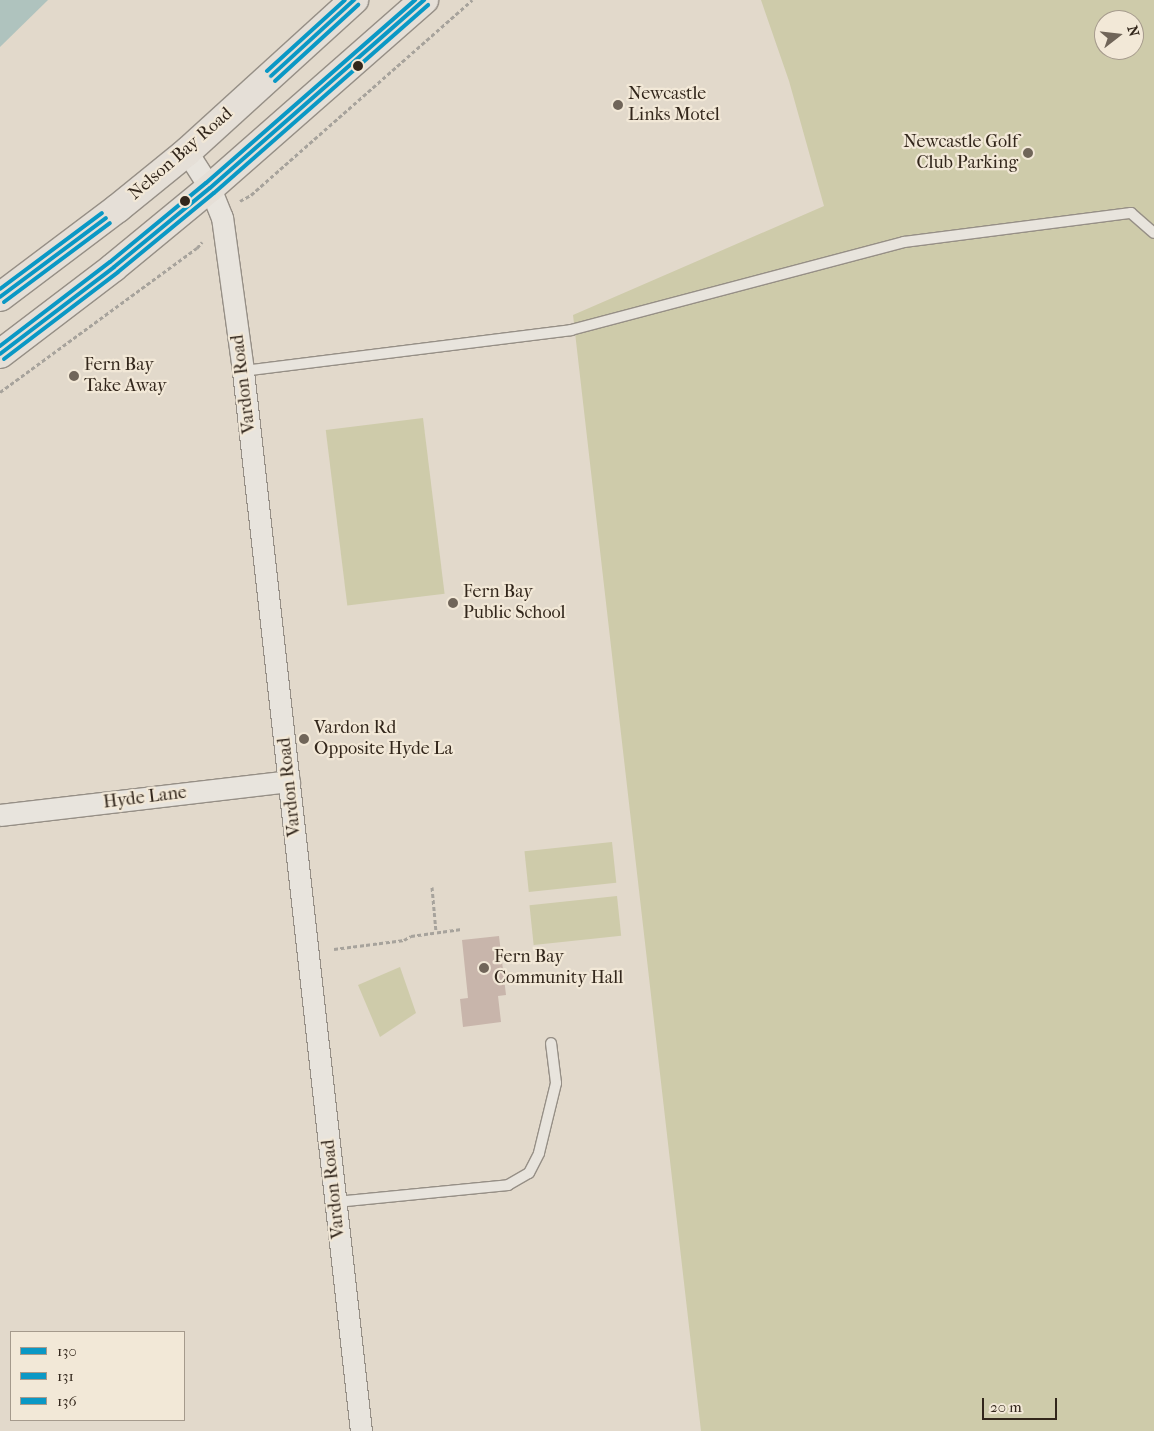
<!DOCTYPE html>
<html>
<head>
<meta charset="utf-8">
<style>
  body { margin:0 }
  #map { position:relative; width:1154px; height:1431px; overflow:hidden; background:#e2d9cb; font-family:"IM FELL French Canon",serif }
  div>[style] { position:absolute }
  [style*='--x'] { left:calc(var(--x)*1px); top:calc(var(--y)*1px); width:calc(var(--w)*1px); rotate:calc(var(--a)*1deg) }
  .green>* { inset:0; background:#cecbaa; transform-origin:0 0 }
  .water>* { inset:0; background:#afc3be }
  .building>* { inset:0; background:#c8b5ab }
  .path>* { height:3px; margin-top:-1.5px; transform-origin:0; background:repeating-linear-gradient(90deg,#a7a39c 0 4px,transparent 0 6.5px) }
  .roads { filter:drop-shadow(1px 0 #968f86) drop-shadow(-1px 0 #968f86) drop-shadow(0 1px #968f86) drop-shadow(0 -1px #968f86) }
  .service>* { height:10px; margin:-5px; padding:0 5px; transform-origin:5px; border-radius:5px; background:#e8e4dd }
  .minor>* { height:21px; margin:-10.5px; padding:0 10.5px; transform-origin:10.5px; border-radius:10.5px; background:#e8e4dd }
  .primary>* { height:28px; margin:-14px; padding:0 14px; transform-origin:14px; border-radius:14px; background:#e5dfd7 }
  .bus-1>* { height:4px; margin:-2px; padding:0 2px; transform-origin:2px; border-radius:2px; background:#0a98c5 }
  .bus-2>* { height:4px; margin:-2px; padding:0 2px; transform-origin:2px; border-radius:2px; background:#0a98c5 }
  .bus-3>* { height:4px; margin:-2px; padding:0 2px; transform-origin:2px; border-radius:2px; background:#0a98c5 }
  .dots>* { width:14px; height:14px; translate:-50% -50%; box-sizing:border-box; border:2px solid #f2e8d7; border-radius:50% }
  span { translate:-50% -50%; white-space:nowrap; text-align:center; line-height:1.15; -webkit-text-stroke:4.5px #f2e8d7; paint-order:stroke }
  .poi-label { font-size:18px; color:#32261b }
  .left { translate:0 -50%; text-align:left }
  .right { translate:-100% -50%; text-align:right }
  .street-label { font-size:18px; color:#32261b }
  .legend { position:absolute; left:10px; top:1331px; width:175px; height:90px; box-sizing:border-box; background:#f2e8d7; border:1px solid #a59a8c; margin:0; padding:6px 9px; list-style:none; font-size:15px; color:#32261b }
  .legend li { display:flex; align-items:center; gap:10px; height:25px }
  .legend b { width:25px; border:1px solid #a59a8c }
  .north { position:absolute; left:1094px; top:10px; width:50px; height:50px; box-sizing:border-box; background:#f2e8d7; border:1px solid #a59a8c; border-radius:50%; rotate:74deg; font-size:14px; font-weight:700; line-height:20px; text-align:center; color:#32261b }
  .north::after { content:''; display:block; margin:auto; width:18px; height:22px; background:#706559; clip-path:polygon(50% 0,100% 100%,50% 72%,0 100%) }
  .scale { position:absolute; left:982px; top:1398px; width:75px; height:22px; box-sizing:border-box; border:2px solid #32261b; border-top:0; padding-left:6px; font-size:15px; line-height:18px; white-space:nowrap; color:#32261b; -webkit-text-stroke:4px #f2e8d7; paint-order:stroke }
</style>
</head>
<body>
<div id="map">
  <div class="green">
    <i style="clip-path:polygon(evenodd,761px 0,1154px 0,1154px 1431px,701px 1431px,573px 315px,824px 206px,789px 81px,761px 0,1104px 20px,1134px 20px,1134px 50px,1104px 50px,1104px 20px)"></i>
    <i style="left:423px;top:418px;width:177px;height:98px;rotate:83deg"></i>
    <i style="left:612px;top:842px;width:41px;height:88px;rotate:84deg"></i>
    <i style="left:617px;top:896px;width:40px;height:88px;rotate:84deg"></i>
    <i style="clip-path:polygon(400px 967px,416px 1013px,380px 1037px,358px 985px)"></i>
  </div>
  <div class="water">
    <i style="clip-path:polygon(0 0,48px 0,0 47px)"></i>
  </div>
  <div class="building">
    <i style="clip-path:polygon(499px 936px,506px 995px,498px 996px,501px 1022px,463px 1027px,460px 999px,468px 998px,462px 940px)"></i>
  </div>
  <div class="path">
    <i style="--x:240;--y:201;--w:13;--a:-29"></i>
    <i style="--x:251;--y:195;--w:295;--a:-41.4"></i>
    <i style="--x:0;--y:392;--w:244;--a:-36.2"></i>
    <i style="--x:197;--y:248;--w:8;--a:-50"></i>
    <i style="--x:432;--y:887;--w:45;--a:84.9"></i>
    <i style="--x:334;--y:949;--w:71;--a:-7.3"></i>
    <i style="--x:404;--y:940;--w:8;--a:-30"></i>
    <i style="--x:411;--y:936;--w:51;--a:-7.8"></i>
  </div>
  <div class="roads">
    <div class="service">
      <i style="--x:243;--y:371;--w:331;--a:-7.1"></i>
      <i style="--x:571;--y:330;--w:344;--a:-14.8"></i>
      <i style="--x:904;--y:242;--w:229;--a:-7.3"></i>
      <i style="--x:1131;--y:213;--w:30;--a:41"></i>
      <i style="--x:336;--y:1202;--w:173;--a:-5.6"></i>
      <i style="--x:508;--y:1185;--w:24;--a:-30"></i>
      <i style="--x:529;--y:1173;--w:22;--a:-63"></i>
      <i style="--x:539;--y:1153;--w:72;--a:-76.3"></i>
      <i style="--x:556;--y:1083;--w:40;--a:-97.1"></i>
    </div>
    <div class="minor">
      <i style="--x:187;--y:152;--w:43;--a:57.4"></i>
      <i style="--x:210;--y:188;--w:31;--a:68"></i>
      <i style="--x:222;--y:217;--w:155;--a:82.2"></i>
      <i style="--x:243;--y:371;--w:1067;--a:83.65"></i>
      <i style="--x:0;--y:815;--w:291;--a:-6.7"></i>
    </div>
    <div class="primary">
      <i style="--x:0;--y:297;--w:148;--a:-37"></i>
      <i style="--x:118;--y:208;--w:89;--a:-39.1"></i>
      <i style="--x:187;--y:152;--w:226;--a:-42.3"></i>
      <i style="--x:0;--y:354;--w:143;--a:-37.3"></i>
      <i style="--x:114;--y:267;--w:124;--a:-39.5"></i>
      <i style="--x:210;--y:188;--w:285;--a:-41.3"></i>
    </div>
  </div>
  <div class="bus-1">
    <i style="--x:271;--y:76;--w:113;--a:-42.5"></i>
    <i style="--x:0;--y:297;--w:132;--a:-36.7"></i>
    <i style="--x:0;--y:354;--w:143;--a:-37.3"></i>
    <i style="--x:114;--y:267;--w:124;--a:-39.5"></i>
    <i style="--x:210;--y:188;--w:285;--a:-41.3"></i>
  </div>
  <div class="bus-2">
    <i style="--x:275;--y:81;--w:113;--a:-42.5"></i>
    <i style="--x:4;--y:302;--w:132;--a:-36.7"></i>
    <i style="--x:4;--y:359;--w:143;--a:-37.3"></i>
    <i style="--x:118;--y:272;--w:124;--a:-39.5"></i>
    <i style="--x:214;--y:193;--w:285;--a:-41.3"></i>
  </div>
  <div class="bus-3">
    <i style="--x:267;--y:71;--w:105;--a:-42.3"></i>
    <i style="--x:0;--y:289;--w:127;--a:-36.7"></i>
    <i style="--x:0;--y:346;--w:138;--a:-37.4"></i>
    <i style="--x:110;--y:262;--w:124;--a:-39.5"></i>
    <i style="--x:206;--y:183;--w:278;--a:-41.2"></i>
  </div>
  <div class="dots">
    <i style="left:358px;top:66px;background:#32261b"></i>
    <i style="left:618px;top:105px;background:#706559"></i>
    <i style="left:1028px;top:153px;background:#706559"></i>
    <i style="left:185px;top:201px;background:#32261b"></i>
    <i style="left:74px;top:376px;background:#706559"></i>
    <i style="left:453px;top:603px;background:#706559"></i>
    <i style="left:304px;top:739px;background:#706559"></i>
    <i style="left:484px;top:968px;background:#706559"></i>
  </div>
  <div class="poi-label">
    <span class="left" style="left:628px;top:105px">Newcastle<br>Links Motel</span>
    <span class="right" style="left:1018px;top:153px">Newcastle Golf<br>Club Parking</span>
    <span class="left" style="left:84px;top:376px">Fern Bay<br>Take Away</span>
    <span class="left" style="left:463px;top:603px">Fern Bay<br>Public School</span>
    <span class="left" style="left:314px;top:739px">Vardon Rd<br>Opposite Hyde La</span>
    <span class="left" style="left:494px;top:968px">Fern Bay<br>Community Hall</span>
  </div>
  <div class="street-label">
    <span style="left:181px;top:154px;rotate:-41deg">Nelson Bay Road</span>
    <span style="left:244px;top:384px;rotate:-97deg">Vardon Road</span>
    <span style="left:290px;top:787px;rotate:-96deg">Vardon Road</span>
    <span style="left:145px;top:798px;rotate:-7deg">Hyde Lane</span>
    <span style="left:334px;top:1189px;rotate:-96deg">Vardon Road</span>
  </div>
  <ul class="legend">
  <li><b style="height:6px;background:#0a98c5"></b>130</li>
  <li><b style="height:6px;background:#0a98c5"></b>131</li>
  <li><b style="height:6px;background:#0a98c5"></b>136</li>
  </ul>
  <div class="north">N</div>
  <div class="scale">20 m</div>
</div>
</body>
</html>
